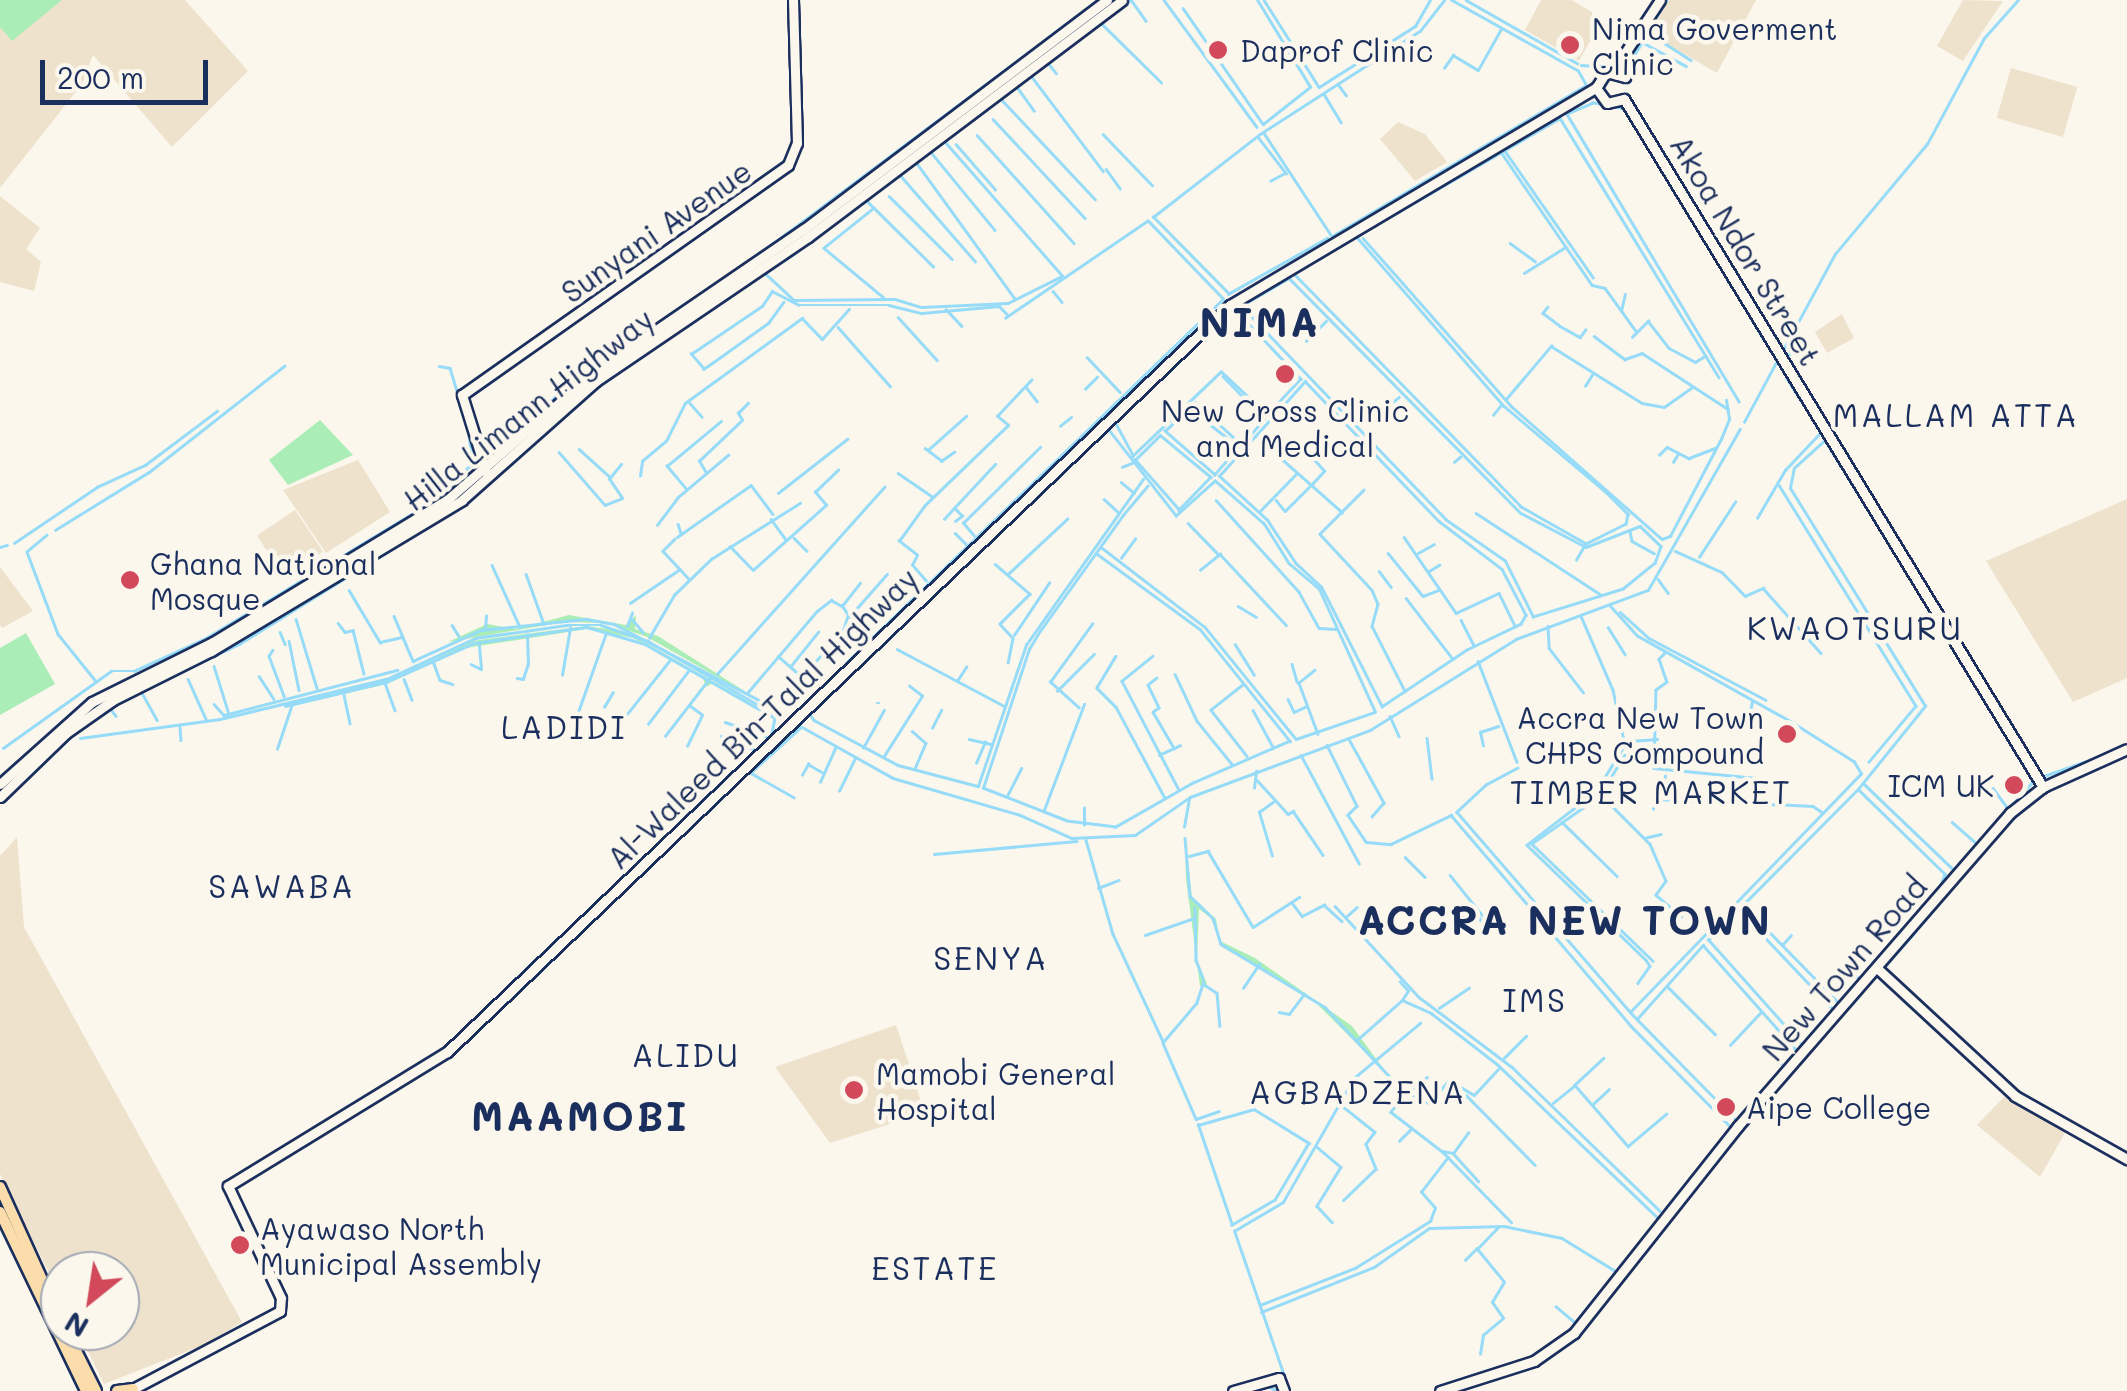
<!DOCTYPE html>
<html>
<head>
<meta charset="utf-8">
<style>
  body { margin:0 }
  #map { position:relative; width:2127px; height:1391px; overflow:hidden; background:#fbf7ec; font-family:Mali,sans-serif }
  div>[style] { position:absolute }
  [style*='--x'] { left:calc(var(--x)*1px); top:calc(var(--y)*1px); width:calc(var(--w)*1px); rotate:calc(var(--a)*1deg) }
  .built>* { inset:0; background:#eee2cd; transform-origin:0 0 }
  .green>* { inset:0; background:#aaedb6 }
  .stream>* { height:2.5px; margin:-1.25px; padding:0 1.25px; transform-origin:1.25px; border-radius:1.25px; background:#96dbf8 }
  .roads { filter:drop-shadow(2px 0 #1b2f5e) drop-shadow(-2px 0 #1b2f5e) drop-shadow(0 2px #1b2f5e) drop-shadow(0 -2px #1b2f5e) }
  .secondary>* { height:9px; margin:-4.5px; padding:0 4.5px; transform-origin:4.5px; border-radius:4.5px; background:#fbf7ec }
  .primary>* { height:10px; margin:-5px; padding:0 5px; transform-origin:5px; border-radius:5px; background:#faddab }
  .dots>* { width:28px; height:28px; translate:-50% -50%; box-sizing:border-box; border:5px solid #fbf7ec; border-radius:50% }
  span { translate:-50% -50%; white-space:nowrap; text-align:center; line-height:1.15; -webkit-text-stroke:9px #fbf7ec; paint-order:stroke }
  .poi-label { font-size:30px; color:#1b2f5e }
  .left { translate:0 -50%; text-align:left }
  .right { translate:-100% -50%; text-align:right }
  .street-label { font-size:30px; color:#1b2f5e }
  .neighbourhood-label { font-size:32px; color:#1b2f5e; letter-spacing:2.5px }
  .district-label { font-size:40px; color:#1b2f5e; font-weight:700; letter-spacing:2.5px }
  .north { position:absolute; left:40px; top:1251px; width:100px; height:100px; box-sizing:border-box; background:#fbf7ec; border:2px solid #a1a7b3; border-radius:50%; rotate:210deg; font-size:28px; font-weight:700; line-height:40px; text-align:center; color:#1b2f5e }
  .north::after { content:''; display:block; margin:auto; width:35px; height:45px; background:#d1495b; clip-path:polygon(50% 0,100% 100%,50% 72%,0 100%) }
  .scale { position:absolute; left:40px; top:60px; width:168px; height:45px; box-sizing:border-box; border:5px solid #1b2f5e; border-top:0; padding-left:12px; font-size:30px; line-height:35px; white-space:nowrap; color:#1b2f5e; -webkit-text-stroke:8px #fbf7ec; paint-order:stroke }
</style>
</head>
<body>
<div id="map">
  <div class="built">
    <i style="clip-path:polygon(0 0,185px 0,248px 71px,172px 147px,93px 55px,82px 84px,0 188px)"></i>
    <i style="clip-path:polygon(1541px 0,1571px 0,1603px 18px,1579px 61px,1525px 30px)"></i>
    <i style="clip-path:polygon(1668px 0,1756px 0,1717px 73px,1650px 34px)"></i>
    <i style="clip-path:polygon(1963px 0,2003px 1px,1963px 61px,1937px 46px)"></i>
    <i style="left:2011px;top:68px;width:69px;height:52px;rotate:16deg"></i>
    <i style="clip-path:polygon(1398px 122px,1425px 134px,1447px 162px,1415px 181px,1380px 139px)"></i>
    <i style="clip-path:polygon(0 196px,40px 228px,26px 249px,41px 262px,34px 291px,0 282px)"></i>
    <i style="clip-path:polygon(1842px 314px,1854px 338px,1827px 353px,1815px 332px)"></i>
    <i style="clip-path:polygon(358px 460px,390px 512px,326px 553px,283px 490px)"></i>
    <i style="clip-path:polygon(2127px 499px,2127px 678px,2073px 702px,1986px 561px)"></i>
    <i style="left:295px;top:510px;width:50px;height:46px;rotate:56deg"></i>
    <i style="clip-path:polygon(0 567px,33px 611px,2px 628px,0 625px)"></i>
    <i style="clip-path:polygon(17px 837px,24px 927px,242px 1322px,206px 1344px,104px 1384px,78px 1331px,120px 1331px,120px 1271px,60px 1271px,60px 1295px,0 1174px,0 856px)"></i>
    <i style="clip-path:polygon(896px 1025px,925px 1113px,830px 1143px,775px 1067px)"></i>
    <i style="clip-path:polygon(2006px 1095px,2066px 1131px,2040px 1177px,1977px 1125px)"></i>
  </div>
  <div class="green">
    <i style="clip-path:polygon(0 0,62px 0,12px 41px,0 27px)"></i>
    <i style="clip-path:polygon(320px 420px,353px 455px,288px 485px,269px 460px)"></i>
    <i style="clip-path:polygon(569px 615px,626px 625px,636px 615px,635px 629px,658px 636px,760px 701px,647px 637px,607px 623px,564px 622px,448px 642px,487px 624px,516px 629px)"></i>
    <i style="clip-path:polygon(586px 626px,615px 630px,639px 639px,774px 716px,713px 683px,706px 687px,703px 678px,633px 638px,587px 629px,466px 648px,387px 684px,292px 706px,404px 674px,472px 641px)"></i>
    <i style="clip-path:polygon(26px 633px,55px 684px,0 715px,0 648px)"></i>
    <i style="clip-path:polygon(1185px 839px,1192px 897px,1216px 919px,1220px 941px,1255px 958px,1352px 1026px,1388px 1075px,1311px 998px,1222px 947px,1211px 918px,1199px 909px,1197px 960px,1207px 984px,1200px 986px,1186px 879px)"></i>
  </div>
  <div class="stream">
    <i style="--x:1164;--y:0;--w:157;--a:53.8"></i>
    <i style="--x:1264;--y:0;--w:103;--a:57.7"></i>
    <i style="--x:1319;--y:87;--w:114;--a:-32.4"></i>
    <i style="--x:1415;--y:26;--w:30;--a:-60"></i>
    <i style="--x:1466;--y:0;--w:128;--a:29.6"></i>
    <i style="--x:1667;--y:0;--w:38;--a:122"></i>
    <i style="--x:1647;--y:32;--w:52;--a:32.5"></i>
    <i style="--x:1132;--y:1;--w:24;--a:55"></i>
    <i style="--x:1183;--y:8;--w:141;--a:55.4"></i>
    <i style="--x:1263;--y:124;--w:60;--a:-38.2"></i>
    <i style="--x:1310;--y:87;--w:102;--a:-121.3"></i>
    <i style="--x:1102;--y:24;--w:83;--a:44.5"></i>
    <i style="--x:1048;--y:63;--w:13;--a:51"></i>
    <i style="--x:1581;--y:65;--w:29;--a:4"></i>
    <i style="--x:1444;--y:68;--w:16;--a:-55"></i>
    <i style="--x:1453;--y:55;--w:29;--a:31"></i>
    <i style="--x:1478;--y:70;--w:47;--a:-60.7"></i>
    <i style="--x:1032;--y:77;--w:118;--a:52.9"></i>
    <i style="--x:1631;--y:78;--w:15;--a:-98"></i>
    <i style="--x:1629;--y:63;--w:25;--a:-58"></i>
    <i style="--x:1642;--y:42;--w:50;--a:28.6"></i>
    <i style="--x:1338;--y:84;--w:14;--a:54"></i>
    <i style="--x:1017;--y:87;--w:29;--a:54"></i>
    <i style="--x:1324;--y:94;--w:33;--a:59"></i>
    <i style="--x:1002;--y:100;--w:136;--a:46.8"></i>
    <i style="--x:1633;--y:103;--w:198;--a:59"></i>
    <i style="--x:1625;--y:109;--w:33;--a:-169"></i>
    <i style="--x:1593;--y:103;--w:28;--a:157"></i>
    <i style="--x:1567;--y:114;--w:335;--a:59.1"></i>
    <i style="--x:993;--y:119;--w:135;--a:47.1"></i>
    <i style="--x:1264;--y:133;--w:122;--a:56.7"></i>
    <i style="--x:1103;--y:134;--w:71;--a:46.1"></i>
    <i style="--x:977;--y:135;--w:145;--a:48.1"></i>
    <i style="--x:1258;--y:137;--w:46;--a:52.1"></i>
    <i style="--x:1286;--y:173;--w:17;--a:152"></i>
    <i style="--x:956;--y:144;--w:60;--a:49.1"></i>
    <i style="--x:930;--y:151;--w:102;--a:50.6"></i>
    <i style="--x:1505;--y:151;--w:154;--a:55.1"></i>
    <i style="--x:1501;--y:152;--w:161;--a:55.6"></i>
    <i style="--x:1592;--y:285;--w:13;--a:13"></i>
    <i style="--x:1605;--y:288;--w:53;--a:54.2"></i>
    <i style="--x:916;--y:162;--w:169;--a:54.1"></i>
    <i style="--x:1106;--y:169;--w:24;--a:54"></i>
    <i style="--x:901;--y:176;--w:113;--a:49"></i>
    <i style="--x:889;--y:196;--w:89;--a:45"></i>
    <i style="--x:867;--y:201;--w:93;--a:44.6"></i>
    <i style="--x:874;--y:208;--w:64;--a:141.3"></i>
    <i style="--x:824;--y:248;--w:77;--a:39.7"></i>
    <i style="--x:1360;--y:234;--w:231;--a:-30.1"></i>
    <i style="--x:1560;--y:118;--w:304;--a:58.5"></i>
    <i style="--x:1332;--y:236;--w:295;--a:-30.7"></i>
    <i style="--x:1586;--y:85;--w:16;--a:-120"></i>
    <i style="--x:1578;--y:71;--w:145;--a:-150.8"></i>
    <i style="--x:1356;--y:236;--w:225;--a:49"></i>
    <i style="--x:1504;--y:406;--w:132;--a:40.1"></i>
    <i style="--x:1605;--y:491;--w:33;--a:45"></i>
    <i style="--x:1628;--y:514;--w:10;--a:101"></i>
    <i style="--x:1626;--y:524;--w:45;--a:153.4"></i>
    <i style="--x:1586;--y:544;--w:75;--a:-150.4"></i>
    <i style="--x:1521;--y:507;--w:330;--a:-134.3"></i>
    <i style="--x:1291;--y:271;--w:74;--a:-28.3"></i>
    <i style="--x:1328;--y:238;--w:114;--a:150.5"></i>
    <i style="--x:1229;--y:294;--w:108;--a:-134.6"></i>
    <i style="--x:1153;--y:217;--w:135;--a:-37.8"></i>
    <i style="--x:1260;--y:134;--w:190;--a:-32.8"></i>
    <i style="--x:1420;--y:31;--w:39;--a:-52"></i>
    <i style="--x:1363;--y:238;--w:224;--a:48.6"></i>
    <i style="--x:1511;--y:406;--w:201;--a:41.4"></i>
    <i style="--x:1662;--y:539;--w:9;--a:-21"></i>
    <i style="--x:1670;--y:536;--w:110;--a:-62.3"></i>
    <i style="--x:1721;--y:439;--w:22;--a:-68"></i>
    <i style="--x:1729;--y:419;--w:19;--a:-99"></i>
    <i style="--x:1510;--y:243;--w:31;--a:36"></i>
    <i style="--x:752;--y:259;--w:432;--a:-36.8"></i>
    <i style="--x:1524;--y:273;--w:47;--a:-32"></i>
    <i style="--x:766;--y:274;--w:38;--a:43"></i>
    <i style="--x:794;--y:300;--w:101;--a:-0.6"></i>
    <i style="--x:895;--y:299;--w:28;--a:17"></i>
    <i style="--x:922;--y:307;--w:86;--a:-2.7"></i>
    <i style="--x:1008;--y:303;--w:60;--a:-26.6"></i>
    <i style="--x:1062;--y:276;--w:179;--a:-131.2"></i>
    <i style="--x:1289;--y:278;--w:330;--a:45.4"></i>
    <i style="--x:1521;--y:513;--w:73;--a:27.6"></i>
    <i style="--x:1586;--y:547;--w:58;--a:-21.3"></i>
    <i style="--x:1640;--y:526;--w:29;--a:44"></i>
    <i style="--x:1661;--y:546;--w:18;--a:109"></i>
    <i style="--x:1655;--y:563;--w:41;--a:140.9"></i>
    <i style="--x:1623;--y:589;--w:94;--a:162.7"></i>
    <i style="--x:1533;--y:617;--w:63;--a:-116.6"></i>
    <i style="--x:1505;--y:561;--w:72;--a:-145.2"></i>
    <i style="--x:1446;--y:520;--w:296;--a:-133.8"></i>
    <i style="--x:1241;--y:306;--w:56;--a:-30.3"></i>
    <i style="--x:1728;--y:278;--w:72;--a:59.9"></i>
    <i style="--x:1053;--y:291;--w:14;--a:51"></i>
    <i style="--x:784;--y:302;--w:26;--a:126"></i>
    <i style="--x:769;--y:323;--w:69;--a:144.5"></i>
    <i style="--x:713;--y:363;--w:11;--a:146"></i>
    <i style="--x:704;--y:369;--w:20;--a:-131"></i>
    <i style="--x:691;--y:354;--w:86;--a:-34.1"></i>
    <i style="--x:762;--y:306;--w:18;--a:-56"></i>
    <i style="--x:772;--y:291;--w:30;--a:27"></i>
    <i style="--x:799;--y:305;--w:90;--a:0"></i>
    <i style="--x:889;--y:305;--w:34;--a:14"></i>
    <i style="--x:922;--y:313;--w:77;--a:-5.2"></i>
    <i style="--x:999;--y:306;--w:13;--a:45"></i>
    <i style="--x:1548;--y:307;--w:8;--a:130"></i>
    <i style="--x:1543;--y:313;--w:21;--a:37"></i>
    <i style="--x:1560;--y:326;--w:23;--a:29"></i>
    <i style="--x:1580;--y:337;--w:9;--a:-54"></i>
    <i style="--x:946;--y:309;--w:23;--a:47"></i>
    <i style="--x:1235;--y:309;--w:96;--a:46.7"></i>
    <i style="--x:1301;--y:379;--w:50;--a:133.4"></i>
    <i style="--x:1267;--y:415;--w:63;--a:-136.9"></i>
    <i style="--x:1221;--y:372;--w:122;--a:136.3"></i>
    <i style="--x:1133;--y:456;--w:42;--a:-118.4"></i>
    <i style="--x:1113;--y:419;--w:164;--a:-42"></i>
    <i style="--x:1621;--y:311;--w:17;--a:-77"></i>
    <i style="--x:898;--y:317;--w:58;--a:47.8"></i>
    <i style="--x:697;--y:318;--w:114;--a:-33.6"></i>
    <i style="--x:792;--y:255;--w:424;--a:-37"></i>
    <i style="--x:838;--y:327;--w:79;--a:48.6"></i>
    <i style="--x:1594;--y:336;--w:39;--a:37"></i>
    <i style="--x:1625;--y:359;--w:18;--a:-19"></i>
    <i style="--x:1642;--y:353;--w:103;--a:33.1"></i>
    <i style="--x:1632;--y:337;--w:23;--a:-45"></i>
    <i style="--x:1648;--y:321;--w:34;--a:52"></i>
    <i style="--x:1669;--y:348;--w:30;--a:28"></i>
    <i style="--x:1695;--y:362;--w:12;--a:-31"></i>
    <i style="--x:1790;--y:340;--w:14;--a:90"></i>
    <i style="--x:1306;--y:341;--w:28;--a:-45"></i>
    <i style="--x:1783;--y:350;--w:109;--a:-61.6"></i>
    <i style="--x:1835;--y:254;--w:143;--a:-50.1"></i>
    <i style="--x:1927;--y:144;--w:120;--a:-61.7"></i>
    <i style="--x:1984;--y:38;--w:51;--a:-48.2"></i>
    <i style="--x:1087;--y:357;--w:48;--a:46.7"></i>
    <i style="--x:439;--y:366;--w:11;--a:10"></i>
    <i style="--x:450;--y:368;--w:31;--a:73"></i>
    <i style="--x:1305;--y:381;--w:194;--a:46.3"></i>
    <i style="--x:1439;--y:521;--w:79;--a:37.3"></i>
    <i style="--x:1502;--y:569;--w:52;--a:62.4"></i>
    <i style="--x:1526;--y:615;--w:10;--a:119"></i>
    <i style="--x:1521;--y:624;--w:60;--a:154.3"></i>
    <i style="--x:1467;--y:650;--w:102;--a:146.2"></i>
    <i style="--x:1382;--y:707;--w:135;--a:-116.9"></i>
    <i style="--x:1321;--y:587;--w:34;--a:-137"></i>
    <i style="--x:1296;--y:564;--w:53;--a:-123.4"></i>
    <i style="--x:1267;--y:520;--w:65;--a:-137.5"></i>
    <i style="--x:1219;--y:476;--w:128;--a:-47.8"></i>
    <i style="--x:1585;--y:386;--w:13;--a:-58"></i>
    <i style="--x:1026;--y:387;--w:18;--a:52"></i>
    <i style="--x:1085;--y:389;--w:17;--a:-45"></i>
    <i style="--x:587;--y:395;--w:46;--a:-37.1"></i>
    <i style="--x:1506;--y:399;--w:70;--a:-49.7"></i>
    <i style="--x:1551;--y:346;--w:107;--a:32.1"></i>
    <i style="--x:1642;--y:403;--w:22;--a:10"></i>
    <i style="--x:1664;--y:407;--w:33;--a:-35"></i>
    <i style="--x:1195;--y:402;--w:64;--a:42.5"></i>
    <i style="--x:1242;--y:445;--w:34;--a:-50"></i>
    <i style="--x:1264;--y:419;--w:59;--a:-134.3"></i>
    <i style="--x:690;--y:403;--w:18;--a:49"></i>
    <i style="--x:1189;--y:408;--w:63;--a:38"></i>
    <i style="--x:1239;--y:447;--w:37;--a:131"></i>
    <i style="--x:1215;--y:475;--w:67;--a:-138.7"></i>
    <i style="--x:1165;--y:431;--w:33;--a:-44"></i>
    <i style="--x:1381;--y:412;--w:23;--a:-40"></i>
    <i style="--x:1493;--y:415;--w:13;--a:-51"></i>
    <i style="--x:1744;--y:422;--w:74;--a:-61.7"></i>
    <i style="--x:1060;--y:426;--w:14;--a:-39"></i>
    <i style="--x:1160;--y:435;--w:66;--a:39.5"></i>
    <i style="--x:1211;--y:477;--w:46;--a:134.1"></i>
    <i style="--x:1179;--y:510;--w:67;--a:-131.3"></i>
    <i style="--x:1135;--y:460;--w:35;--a:-45"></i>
    <i style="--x:1215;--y:446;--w:18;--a:45"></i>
    <i style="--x:483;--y:448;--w:15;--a:4"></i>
    <i style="--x:498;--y:449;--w:95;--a:-42.4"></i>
    <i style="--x:568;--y:385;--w:195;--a:-34.3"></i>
    <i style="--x:925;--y:448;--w:21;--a:37"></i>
    <i style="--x:579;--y:449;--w:42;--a:42.1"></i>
    <i style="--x:928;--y:450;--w:51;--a:-41.8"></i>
    <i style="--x:559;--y:452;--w:70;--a:49"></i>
    <i style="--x:605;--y:505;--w:18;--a:-22"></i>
    <i style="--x:622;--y:498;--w:23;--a:-124"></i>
    <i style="--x:609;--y:479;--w:19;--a:-51"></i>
    <i style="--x:1659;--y:455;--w:11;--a:-45"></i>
    <i style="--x:1667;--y:447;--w:25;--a:27"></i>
    <i style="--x:1689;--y:458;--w:28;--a:-21"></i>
    <i style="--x:1283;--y:460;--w:79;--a:41.4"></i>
    <i style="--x:941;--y:461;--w:16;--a:-35"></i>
    <i style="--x:1454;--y:462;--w:8;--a:-40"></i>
    <i style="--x:1673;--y:462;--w:9;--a:-58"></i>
    <i style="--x:1122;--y:467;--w:11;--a:-22"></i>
    <i style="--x:706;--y:473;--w:14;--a:-120"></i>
    <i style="--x:699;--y:461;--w:59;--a:-43.6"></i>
    <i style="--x:742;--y:420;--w:8;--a:-120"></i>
    <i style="--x:738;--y:413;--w:14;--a:-45"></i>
    <i style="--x:898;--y:473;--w:42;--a:34.4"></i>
    <i style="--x:640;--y:476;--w:15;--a:-82"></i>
    <i style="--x:642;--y:461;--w:31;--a:-40"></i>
    <i style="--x:666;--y:441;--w:42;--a:-63.4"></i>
    <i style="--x:685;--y:403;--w:145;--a:-36"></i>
    <i style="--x:802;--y:318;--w:29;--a:46"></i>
    <i style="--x:822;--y:339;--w:40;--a:-48"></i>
    <i style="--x:1121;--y:482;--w:17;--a:40"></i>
    <i style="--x:1312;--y:484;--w:18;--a:-47"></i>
    <i style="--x:1324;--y:471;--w:15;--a:-132"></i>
    <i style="--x:1779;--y:485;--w:260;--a:58.2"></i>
    <i style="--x:1916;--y:706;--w:73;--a:130"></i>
    <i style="--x:686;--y:489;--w:30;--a:-130"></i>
    <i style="--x:667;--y:466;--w:70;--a:-39.8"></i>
    <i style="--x:1364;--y:490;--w:62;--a:135"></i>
    <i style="--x:1320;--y:534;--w:76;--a:47.1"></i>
    <i style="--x:1372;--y:590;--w:15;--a:67"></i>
    <i style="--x:1378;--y:604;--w:23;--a:105"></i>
    <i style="--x:1372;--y:626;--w:73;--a:63.1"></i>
    <i style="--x:778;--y:493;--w:88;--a:-38"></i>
    <i style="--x:1104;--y:499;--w:19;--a:43"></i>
    <i style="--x:1216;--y:500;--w:124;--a:47.9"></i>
    <i style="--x:1299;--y:592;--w:41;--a:60.9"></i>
    <i style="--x:1319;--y:628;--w:17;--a:3"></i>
    <i style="--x:1276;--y:500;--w:14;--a:51"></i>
    <i style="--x:1285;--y:511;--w:34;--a:-45"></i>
    <i style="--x:467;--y:501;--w:92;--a:-41.5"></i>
    <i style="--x:1260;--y:511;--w:52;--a:-45.8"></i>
    <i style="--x:1476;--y:513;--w:148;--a:33.2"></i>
    <i style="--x:1757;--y:518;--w:56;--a:-59.7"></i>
    <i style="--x:1785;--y:470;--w:52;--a:-46.5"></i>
    <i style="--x:1821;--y:432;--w:64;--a:-122.9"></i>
    <i style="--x:771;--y:519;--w:26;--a:54"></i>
    <i style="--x:944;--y:519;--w:13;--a:-48"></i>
    <i style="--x:955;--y:521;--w:9;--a:-36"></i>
    <i style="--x:962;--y:516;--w:11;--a:-135"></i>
    <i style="--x:954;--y:508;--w:60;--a:-47"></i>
    <i style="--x:1188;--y:523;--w:43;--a:45.9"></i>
    <i style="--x:678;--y:524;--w:9;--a:72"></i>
    <i style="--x:657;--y:525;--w:34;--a:-53"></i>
    <i style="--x:677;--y:498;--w:67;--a:-40.1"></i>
    <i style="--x:55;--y:530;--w:110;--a:-31.7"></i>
    <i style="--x:149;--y:472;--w:172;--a:-38.1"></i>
    <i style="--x:1630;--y:531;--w:10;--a:79"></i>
    <i style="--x:1632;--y:541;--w:25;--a:29"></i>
    <i style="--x:955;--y:533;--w:17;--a:45"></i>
    <i style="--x:47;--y:535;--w:26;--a:140"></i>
    <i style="--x:27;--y:552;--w:88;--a:69.3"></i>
    <i style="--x:58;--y:634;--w:59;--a:51.2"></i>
    <i style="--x:974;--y:536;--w:17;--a:-130"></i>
    <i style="--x:963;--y:523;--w:108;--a:-44.6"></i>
    <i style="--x:677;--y:537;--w:90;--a:-35.1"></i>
    <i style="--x:751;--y:485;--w:36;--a:53"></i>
    <i style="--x:1404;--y:537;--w:92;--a:55.6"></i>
    <i style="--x:1456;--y:613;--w:47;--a:-24.9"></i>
    <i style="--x:1499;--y:593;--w:37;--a:64"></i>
    <i style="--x:794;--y:538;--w:18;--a:45"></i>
    <i style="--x:675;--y:539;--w:17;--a:135"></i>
    <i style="--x:663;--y:551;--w:23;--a:47"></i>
    <i style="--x:14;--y:543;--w:100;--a:-34"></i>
    <i style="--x:97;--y:487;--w:53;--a:-24.6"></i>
    <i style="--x:145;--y:465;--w:90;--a:-36.9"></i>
    <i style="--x:730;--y:546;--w:33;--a:46"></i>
    <i style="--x:753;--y:570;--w:98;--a:-41.7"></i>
    <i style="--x:826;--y:505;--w:17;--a:-130"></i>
    <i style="--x:815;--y:492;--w:32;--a:-44"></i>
    <i style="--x:0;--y:547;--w:7;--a:-16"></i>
    <i style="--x:1101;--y:547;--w:131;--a:37.6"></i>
    <i style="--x:1205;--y:627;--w:144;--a:50.9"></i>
    <i style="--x:1296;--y:739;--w:83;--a:-18.9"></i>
    <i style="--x:1375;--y:712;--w:135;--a:-114.5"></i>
    <i style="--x:1319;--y:589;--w:39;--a:-140"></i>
    <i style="--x:1289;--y:564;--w:47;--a:-122"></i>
    <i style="--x:1264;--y:524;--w:65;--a:-138.7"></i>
    <i style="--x:1215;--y:481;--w:52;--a:138.1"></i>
    <i style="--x:1176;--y:516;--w:112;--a:-128.1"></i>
    <i style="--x:1675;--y:551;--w:51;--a:24.1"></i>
    <i style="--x:1722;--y:572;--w:33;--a:46"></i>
    <i style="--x:1745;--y:596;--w:20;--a:-24"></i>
    <i style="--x:1763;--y:588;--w:87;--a:48.3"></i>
    <i style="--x:1096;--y:553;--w:129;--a:36.2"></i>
    <i style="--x:1200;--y:629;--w:144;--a:51.2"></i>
    <i style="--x:1290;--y:741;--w:106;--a:156.6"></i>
    <i style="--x:1193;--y:783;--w:89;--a:150.3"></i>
    <i style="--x:1116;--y:827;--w:49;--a:-173"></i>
    <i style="--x:1067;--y:821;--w:90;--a:-158.6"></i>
    <i style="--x:983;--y:788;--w:146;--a:-71.7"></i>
    <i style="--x:1029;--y:649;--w:21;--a:-59"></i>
    <i style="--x:1040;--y:631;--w:143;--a:-54.4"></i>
    <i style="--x:1123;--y:515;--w:38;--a:-50"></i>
    <i style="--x:1388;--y:553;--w:55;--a:50.9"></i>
    <i style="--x:1423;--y:596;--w:17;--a:-21"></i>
    <i style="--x:1418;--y:553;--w:18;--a:-29"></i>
    <i style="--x:1699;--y:557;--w:66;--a:-56.8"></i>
    <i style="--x:1121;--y:558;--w:24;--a:-54"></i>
    <i style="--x:1576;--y:560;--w:14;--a:-60"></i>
    <i style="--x:995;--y:564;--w:46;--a:40.6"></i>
    <i style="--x:1030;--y:594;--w:42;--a:135"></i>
    <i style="--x:1000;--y:624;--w:19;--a:47"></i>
    <i style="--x:1013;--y:638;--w:25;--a:101"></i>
    <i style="--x:492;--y:565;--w:68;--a:65.7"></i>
    <i style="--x:1200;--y:570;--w:26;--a:-39"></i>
    <i style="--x:1220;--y:554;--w:97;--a:47.1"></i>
    <i style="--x:1379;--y:571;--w:20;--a:53"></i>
    <i style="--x:1429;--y:571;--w:12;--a:-31"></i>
    <i style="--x:526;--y:574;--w:53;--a:70.2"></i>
    <i style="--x:1008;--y:574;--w:81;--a:-43"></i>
    <i style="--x:1658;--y:579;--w:17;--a:54"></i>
    <i style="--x:926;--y:581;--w:21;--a:-131"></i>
    <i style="--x:912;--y:565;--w:11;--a:-63"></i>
    <i style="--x:917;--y:555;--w:23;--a:-142"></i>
    <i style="--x:899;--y:541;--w:44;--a:-54.2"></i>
    <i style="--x:925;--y:505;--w:115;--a:-43.9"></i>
    <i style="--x:1008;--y:425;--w:14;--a:-141"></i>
    <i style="--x:997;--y:416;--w:50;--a:-46.6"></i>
    <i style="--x:1917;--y:588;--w:62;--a:58.9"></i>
    <i style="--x:349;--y:590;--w:61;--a:59.2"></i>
    <i style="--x:380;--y:642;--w:22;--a:-13"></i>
    <i style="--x:1406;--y:598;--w:77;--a:52.4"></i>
    <i style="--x:630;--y:603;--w:60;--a:-34.2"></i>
    <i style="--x:680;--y:569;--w:12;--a:48"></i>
    <i style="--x:1238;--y:606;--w:21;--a:31"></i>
    <i style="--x:1620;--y:612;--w:39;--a:42"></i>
    <i style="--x:1649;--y:638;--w:132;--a:27.9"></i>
    <i style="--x:394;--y:616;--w:49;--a:67.1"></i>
    <i style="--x:413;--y:661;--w:75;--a:-24.5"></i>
    <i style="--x:481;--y:630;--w:106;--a:-6"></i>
    <i style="--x:586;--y:619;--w:28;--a:10"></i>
    <i style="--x:614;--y:624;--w:164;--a:27.7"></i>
    <i style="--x:1581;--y:616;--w:81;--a:66.6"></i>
    <i style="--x:1613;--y:690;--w:56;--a:77.7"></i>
    <i style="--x:1625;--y:745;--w:55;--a:121.7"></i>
    <i style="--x:1596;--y:792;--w:87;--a:142.5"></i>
    <i style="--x:1527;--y:845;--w:165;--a:44"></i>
    <i style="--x:1646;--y:960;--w:7;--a:56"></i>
    <i style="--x:1650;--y:966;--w:21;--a:125"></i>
    <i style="--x:849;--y:617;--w:57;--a:-48.5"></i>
    <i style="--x:296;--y:619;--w:72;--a:73.1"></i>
    <i style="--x:632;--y:619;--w:17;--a:50"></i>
    <i style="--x:1461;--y:620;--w:28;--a:63"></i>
    <i style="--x:338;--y:623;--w:11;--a:52"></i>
    <i style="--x:345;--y:632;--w:8;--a:-14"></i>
    <i style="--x:353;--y:630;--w:45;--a:76"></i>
    <i style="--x:452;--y:625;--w:13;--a:58"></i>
    <i style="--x:627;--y:626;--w:14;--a:-69"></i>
    <i style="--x:1548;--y:626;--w:22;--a:87"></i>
    <i style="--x:1549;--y:648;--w:56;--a:52.3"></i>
    <i style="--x:1608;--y:627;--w:32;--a:58"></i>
    <i style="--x:485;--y:628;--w:12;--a:-85"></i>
    <i style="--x:280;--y:632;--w:13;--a:67"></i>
    <i style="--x:1014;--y:635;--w:63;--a:-56.1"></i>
    <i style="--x:649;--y:638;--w:50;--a:-59.8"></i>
    <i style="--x:674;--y:595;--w:52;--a:-44.2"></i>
    <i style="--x:711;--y:559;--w:105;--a:-32.2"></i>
    <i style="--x:289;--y:641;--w:50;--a:78.5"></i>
    <i style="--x:1235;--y:644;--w:36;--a:58"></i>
    <i style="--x:897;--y:649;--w:121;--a:28"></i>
    <i style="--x:273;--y:650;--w:7;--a:124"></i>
    <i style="--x:269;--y:656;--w:43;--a:69.4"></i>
    <i style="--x:1666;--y:652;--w:10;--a:135"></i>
    <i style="--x:1659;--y:659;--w:24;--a:71"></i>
    <i style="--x:1667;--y:682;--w:14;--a:144"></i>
    <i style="--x:1656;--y:690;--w:78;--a:91.5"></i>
    <i style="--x:1654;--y:768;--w:134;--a:5.6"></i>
    <i style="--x:778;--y:656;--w:38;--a:41"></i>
    <i style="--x:1116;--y:656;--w:37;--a:121"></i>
    <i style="--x:1097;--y:688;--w:27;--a:45"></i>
    <i style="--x:1116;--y:707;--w:103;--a:61.7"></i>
    <i style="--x:1153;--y:656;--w:40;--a:141"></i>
    <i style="--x:1122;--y:681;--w:123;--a:62.4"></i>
    <i style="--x:433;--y:661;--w:20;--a:70"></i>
    <i style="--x:440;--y:680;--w:13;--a:18"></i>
    <i style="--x:1478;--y:661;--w:108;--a:68.9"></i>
    <i style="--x:846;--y:663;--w:524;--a:-43.99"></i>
    <i style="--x:1223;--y:299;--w:108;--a:-133.9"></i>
    <i style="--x:1148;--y:221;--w:172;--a:145.7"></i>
    <i style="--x:471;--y:664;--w:11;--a:27"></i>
    <i style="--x:481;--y:669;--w:24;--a:-95"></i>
    <i style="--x:1292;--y:664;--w:18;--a:74"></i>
    <i style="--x:214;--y:666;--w:47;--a:72.7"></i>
    <i style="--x:790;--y:667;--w:45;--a:-51.3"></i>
    <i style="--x:1315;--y:670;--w:21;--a:141"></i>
    <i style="--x:1299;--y:683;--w:54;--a:69.6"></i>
    <i style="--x:717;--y:674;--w:251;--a:-48.2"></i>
    <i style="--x:1175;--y:674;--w:52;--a:64.9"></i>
    <i style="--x:1197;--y:721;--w:55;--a:50.9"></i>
    <i style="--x:562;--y:675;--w:48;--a:-80.3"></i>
    <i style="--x:259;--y:676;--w:27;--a:57"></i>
    <i style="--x:802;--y:677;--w:62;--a:-48.9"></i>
    <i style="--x:843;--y:630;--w:16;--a:-72"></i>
    <i style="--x:848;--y:615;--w:11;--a:-124"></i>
    <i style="--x:842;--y:606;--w:29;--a:-52"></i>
    <i style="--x:517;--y:678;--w:6;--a:9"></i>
    <i style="--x:523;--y:679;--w:16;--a:-72"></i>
    <i style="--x:528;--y:664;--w:29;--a:-92"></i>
    <i style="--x:1157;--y:678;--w:11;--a:142"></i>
    <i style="--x:1148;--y:685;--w:25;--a:64"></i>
    <i style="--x:1159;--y:708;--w:7;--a:146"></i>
    <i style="--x:1153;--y:712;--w:42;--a:59.7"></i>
    <i style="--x:188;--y:679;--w:44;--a:65.8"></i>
    <i style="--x:404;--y:679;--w:22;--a:69"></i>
    <i style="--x:957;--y:681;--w:17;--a:-57"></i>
    <i style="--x:157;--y:683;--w:91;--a:-25.4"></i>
    <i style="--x:239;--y:644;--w:261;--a:-31.9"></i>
    <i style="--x:385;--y:683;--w:29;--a:70"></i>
    <i style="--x:1244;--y:684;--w:42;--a:141.8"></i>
    <i style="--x:1211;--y:710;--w:58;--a:52"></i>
    <i style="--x:838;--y:685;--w:40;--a:136"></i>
    <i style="--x:809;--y:713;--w:9;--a:54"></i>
    <i style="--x:814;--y:720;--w:95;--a:28.2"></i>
    <i style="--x:898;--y:765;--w:83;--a:14.7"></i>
    <i style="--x:978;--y:786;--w:149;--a:-71.2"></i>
    <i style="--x:1026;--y:645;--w:203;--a:-54.8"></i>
    <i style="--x:141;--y:691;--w:33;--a:61"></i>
    <i style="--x:1057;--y:691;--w:52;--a:-45"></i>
    <i style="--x:748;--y:692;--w:106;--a:-49.6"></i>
    <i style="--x:817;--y:611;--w:18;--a:-38"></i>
    <i style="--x:831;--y:600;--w:13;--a:29"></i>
    <i style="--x:344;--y:695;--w:29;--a:78"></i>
    <i style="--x:1288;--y:699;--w:14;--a:65"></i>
    <i style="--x:1294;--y:712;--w:14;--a:-25"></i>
    <i style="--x:877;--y:703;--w:2;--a:0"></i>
    <i style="--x:214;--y:704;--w:15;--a:48"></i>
    <i style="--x:224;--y:715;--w:179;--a:-14.6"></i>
    <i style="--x:285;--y:706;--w:104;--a:-13.4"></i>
    <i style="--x:386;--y:682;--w:96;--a:-23.9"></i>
    <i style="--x:474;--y:643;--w:114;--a:-8.1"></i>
    <i style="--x:587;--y:627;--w:60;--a:16.3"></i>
    <i style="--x:645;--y:644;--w:147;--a:29.7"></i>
    <i style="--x:109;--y:707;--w:11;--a:52"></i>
    <i style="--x:604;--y:707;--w:17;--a:-59"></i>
    <i style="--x:1079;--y:708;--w:39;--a:-138"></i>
    <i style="--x:1050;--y:682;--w:72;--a:-54.1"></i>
    <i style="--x:1253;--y:710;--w:42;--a:61.6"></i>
    <i style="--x:627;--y:714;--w:69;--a:-51.5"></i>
    <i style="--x:577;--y:715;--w:87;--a:-70.5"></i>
    <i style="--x:1390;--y:716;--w:22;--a:66"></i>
    <i style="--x:1749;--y:717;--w:16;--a:-79"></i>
    <i style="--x:725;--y:722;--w:43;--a:18.9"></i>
    <i style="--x:648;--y:724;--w:68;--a:-52.8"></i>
    <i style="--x:180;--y:727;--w:13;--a:86"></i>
    <i style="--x:804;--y:728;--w:102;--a:29.3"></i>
    <i style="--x:893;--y:778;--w:132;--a:16.2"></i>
    <i style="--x:1020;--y:815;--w:57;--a:23.9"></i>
    <i style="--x:1072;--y:838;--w:63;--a:-2.7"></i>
    <i style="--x:1135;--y:835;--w:67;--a:-34.6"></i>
    <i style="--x:1190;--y:797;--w:192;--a:-20.4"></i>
    <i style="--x:1370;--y:730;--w:172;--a:-31.9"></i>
    <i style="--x:1516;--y:639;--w:141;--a:-20.4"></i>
    <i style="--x:1648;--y:590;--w:185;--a:-60.3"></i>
    <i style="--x:932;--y:728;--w:20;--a:-63"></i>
    <i style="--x:912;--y:731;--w:18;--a:41"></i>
    <i style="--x:926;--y:743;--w:28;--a:113"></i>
    <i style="--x:665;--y:736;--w:72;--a:-52.3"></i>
    <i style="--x:721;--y:736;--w:37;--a:22"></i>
    <i style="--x:80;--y:738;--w:141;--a:-7.7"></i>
    <i style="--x:220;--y:719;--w:174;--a:-13.6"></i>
    <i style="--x:389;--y:678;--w:95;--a:-24.9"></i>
    <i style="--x:475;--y:638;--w:94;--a:-8"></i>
    <i style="--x:568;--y:625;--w:33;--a:0"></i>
    <i style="--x:601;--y:625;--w:50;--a:18.8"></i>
    <i style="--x:648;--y:641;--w:151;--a:30.1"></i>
    <i style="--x:1427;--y:738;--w:41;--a:83"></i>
    <i style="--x:969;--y:739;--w:23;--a:13"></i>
    <i style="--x:1349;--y:739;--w:73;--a:61.3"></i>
    <i style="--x:1384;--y:803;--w:18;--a:131"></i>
    <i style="--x:1630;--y:741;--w:27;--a:-4"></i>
    <i style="--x:1327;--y:745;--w:68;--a:63.8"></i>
    <i style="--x:1357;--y:806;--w:13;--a:135"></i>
    <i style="--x:1348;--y:815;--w:32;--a:56"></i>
    <i style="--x:1366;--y:842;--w:25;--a:5"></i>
    <i style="--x:1391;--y:844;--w:67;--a:-25.8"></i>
    <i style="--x:1451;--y:815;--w:277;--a:49.5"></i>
    <i style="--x:1631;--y:1026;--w:142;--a:45.3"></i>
    <i style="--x:687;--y:746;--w:34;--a:-64"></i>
    <i style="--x:702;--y:715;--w:14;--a:-144"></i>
    <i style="--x:1483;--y:746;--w:14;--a:-102"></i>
    <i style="--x:1480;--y:732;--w:19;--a:-18"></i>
    <i style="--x:3;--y:748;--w:133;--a:-35.5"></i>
    <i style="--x:111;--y:671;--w:23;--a:0"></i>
    <i style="--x:134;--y:671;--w:79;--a:-24.6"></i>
    <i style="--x:206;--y:638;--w:271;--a:-31.1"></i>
    <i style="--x:438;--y:498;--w:49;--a:-45.8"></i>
    <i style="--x:472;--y:463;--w:39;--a:-97"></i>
    <i style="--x:863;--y:748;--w:43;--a:-61.1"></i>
    <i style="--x:277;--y:749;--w:47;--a:-71.6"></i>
    <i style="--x:1159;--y:755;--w:23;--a:-25"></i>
    <i style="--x:1301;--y:755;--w:123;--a:61.8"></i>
    <i style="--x:1625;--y:755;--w:49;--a:121.8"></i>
    <i style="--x:1599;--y:797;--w:82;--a:145"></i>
    <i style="--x:1532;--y:844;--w:168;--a:44"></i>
    <i style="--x:884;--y:756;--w:71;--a:-57.7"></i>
    <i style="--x:922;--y:696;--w:16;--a:-142"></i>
    <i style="--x:43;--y:762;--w:47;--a:-42.4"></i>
    <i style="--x:976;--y:763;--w:23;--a:-67"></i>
    <i style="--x:1518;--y:768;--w:36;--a:152"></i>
    <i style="--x:1486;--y:785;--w:40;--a:137"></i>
    <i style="--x:1457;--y:812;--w:264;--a:49.1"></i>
    <i style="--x:1630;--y:1012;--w:332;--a:-45.9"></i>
    <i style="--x:1861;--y:774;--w:14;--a:-120"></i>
    <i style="--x:1854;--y:762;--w:75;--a:-147.6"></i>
    <i style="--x:1791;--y:722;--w:176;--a:-150.8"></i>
    <i style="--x:1637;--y:636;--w:40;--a:-132"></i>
    <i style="--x:802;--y:775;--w:13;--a:-61"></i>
    <i style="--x:808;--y:764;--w:16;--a:30"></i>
    <i style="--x:2041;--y:777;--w:57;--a:-19.4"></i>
    <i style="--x:1257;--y:780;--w:46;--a:47.6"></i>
    <i style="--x:1288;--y:814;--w:6;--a:-31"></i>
    <i style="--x:1293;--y:811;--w:53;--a:55.7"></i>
    <i style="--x:820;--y:782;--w:37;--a:-66"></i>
    <i style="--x:1863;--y:783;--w:126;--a:43.7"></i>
    <i style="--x:1954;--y:870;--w:122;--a:-48.3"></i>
    <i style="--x:1254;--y:788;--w:17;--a:-83"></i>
    <i style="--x:1993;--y:788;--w:24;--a:54"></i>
    <i style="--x:716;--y:789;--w:76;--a:-43.9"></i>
    <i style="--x:771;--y:736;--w:20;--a:-79"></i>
    <i style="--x:1858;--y:789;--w:122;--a:44.3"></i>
    <i style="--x:1945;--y:874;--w:12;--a:110"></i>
    <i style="--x:839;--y:791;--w:37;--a:-64"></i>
    <i style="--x:1007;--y:796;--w:31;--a:-63"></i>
    <i style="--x:1602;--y:796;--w:68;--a:45"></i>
    <i style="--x:1650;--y:844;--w:40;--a:66.6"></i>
    <i style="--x:1666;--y:881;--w:17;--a:126"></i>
    <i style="--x:1656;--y:895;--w:33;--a:40"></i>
    <i style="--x:794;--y:798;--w:51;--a:-150.4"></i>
    <i style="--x:750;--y:773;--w:69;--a:-42"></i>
    <i style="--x:1655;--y:799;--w:158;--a:2.5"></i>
    <i style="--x:1813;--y:806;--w:11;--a:34"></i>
    <i style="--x:1653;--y:809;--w:35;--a:-70"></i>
    <i style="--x:1044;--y:810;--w:113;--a:-69.3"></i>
    <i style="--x:1562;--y:822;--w:77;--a:44.5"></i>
    <i style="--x:1952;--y:822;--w:32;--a:41"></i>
    <i style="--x:1084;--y:825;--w:17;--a:-90"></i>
    <i style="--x:1184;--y:827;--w:28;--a:-80"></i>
    <i style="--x:1185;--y:838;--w:58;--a:85.1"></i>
    <i style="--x:1190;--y:896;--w:32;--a:44"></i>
    <i style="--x:1213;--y:918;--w:27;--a:73"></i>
    <i style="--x:1221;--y:944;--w:122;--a:31.2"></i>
    <i style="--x:1325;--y:1007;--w:116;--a:47.1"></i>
    <i style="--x:1404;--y:1092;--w:27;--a:24"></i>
    <i style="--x:1429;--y:1103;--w:30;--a:-49"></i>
    <i style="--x:1449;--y:1080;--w:29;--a:31"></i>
    <i style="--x:1474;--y:1095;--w:38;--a:-47"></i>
    <i style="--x:1644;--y:838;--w:17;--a:-13"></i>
    <i style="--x:1086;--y:840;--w:98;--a:74"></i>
    <i style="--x:1113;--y:934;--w:118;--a:65"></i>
    <i style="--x:934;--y:854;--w:143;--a:-5.2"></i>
    <i style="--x:1189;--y:856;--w:20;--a:-15"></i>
    <i style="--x:1208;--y:851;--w:88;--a:59.4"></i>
    <i style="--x:1253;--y:927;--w:55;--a:-33.1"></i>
    <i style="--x:1272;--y:856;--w:46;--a:-106.5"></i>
    <i style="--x:1259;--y:812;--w:17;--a:-36"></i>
    <i style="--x:1405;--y:857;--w:28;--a:45"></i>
    <i style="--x:1450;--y:875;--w:65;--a:51.2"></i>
    <i style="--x:1098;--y:888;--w:22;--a:-21"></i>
    <i style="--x:1293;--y:904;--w:15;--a:53"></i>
    <i style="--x:1302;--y:916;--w:25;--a:-27"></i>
    <i style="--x:1324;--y:905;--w:24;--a:42"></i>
    <i style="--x:1743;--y:905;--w:137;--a:45.6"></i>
    <i style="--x:1335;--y:906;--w:124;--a:47.3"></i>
    <i style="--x:1419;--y:997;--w:116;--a:37"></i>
    <i style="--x:1512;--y:1067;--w:206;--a:44.2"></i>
    <i style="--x:1195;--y:908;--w:52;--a:88.9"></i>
    <i style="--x:1196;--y:960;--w:19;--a:69"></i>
    <i style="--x:1739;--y:910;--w:137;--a:46.5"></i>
    <i style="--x:1347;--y:916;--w:13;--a:-42"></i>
    <i style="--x:1919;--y:927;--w:60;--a:-50.4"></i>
    <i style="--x:1465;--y:931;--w:19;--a:-43"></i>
    <i style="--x:1479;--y:918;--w:18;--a:49"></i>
    <i style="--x:1145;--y:935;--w:52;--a:-19.1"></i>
    <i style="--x:1782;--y:945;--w:13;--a:-48"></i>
    <i style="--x:1839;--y:965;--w:23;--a:34"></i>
    <i style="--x:1884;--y:967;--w:47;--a:-48.5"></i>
    <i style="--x:1204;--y:981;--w:23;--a:108"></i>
    <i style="--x:1197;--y:1003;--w:52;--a:130.4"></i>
    <i style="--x:1163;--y:1043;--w:83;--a:66.5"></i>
    <i style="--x:1196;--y:1119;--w:24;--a:-19"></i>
    <i style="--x:1205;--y:985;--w:14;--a:34"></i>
    <i style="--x:1217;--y:993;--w:33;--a:85"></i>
    <i style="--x:1866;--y:985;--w:13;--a:-42"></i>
    <i style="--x:1667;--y:986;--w:68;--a:45"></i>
    <i style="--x:1243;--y:988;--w:29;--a:-56"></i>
    <i style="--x:1402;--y:1000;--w:32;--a:24"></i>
    <i style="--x:1431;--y:1013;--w:83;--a:37.7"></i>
    <i style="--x:1497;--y:1064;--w:223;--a:43.7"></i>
    <i style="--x:1439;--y:1008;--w:36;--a:-34"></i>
    <i style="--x:1279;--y:1012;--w:10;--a:11"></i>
    <i style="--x:1289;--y:1014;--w:25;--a:-53"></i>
    <i style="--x:1631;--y:1013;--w:151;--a:45.5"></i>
    <i style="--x:1637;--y:1019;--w:99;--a:-48.3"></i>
    <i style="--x:1703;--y:945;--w:143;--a:48.4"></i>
    <i style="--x:1357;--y:1040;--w:60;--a:-41.6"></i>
    <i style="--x:1402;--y:1000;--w:11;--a:-56"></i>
    <i style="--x:1408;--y:991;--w:12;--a:-132"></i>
    <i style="--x:1730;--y:1045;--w:44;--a:-46.8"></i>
    <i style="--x:1802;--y:1045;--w:141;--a:-131.8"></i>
    <i style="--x:1708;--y:940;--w:213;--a:-45.2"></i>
    <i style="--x:1858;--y:789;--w:107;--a:-51.1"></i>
    <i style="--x:1925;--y:706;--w:256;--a:-121.8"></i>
    <i style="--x:1790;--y:488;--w:20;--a:-79"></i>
    <i style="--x:1794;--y:468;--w:42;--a:-42.1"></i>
    <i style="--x:1825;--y:440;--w:166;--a:58.3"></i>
    <i style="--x:1769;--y:1052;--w:22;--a:43"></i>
    <i style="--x:1504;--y:1058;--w:31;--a:-45"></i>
    <i style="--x:1604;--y:1058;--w:40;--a:137"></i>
    <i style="--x:1575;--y:1085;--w:81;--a:49"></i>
    <i style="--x:1628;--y:1146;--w:50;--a:-40.1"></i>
    <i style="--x:1413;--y:1089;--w:18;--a:-41"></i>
    <i style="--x:1405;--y:1094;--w:23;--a:128"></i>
    <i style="--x:1391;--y:1112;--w:66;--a:37.6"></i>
    <i style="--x:1443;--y:1152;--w:98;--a:45.8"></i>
    <i style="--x:1466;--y:1095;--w:98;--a:45.4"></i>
    <i style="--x:1553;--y:1103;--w:27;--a:-39"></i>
    <i style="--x:1341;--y:1105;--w:43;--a:38.5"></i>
    <i style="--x:1375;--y:1132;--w:15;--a:127"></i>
    <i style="--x:1366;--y:1144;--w:27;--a:68"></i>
    <i style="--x:1376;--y:1169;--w:45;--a:135.9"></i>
    <i style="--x:1592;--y:1105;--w:23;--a:-43"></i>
    <i style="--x:1254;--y:1109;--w:65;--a:31.7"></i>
    <i style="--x:1309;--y:1143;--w:66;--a:120.8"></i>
    <i style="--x:1275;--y:1200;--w:50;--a:149.8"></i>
    <i style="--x:1232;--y:1225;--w:106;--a:-108.8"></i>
    <i style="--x:1198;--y:1125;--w:58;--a:-15.9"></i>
    <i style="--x:1755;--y:1113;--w:116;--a:-49.2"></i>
    <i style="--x:1399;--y:1141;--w:18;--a:-45"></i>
    <i style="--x:1317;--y:1147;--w:31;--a:40"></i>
    <i style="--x:1341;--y:1167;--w:46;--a:121.6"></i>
    <i style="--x:1317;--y:1206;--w:22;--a:47"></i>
    <i style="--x:1442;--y:1151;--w:11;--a:10"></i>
    <i style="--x:1453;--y:1153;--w:38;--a:48"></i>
    <i style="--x:1454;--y:1152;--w:24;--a:-54"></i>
    <i style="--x:1465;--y:1260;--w:14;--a:-45"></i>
    <i style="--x:1260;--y:1305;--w:102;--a:-21.3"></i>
    <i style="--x:1355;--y:1268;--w:89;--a:-32.1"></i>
    <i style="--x:1430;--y:1221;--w:14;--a:-69"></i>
    <i style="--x:1435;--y:1208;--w:21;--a:-131"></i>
    <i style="--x:1421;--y:1192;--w:44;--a:-52.4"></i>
    <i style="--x:1261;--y:1312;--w:122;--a:-21.7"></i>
    <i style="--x:1374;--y:1267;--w:67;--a:-35.3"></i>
    <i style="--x:1429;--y:1228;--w:75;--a:-1.5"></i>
    <i style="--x:1504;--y:1226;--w:59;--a:11.7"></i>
    <i style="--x:1562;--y:1238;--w:65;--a:31.7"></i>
    <i style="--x:1617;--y:1272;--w:66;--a:129.5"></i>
    <i style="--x:1575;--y:1323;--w:25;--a:-140"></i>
    <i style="--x:1580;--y:1332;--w:82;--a:-51.4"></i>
    <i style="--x:1480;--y:1354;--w:19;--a:-81"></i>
    <i style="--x:1483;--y:1335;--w:26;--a:-40"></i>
    <i style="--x:1503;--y:1318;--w:19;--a:-125"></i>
    <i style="--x:1492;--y:1302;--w:23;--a:-59"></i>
    <i style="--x:1504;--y:1282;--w:43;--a:-129.3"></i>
    <i style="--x:1477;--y:1249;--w:30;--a:-46"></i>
    <i style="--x:1540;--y:1362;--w:42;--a:-34.4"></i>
    <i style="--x:1283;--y:1373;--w:150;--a:-109"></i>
    <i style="--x:1234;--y:1231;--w:57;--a:-30.6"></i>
    <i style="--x:1283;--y:1202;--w:143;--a:-60.2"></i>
    <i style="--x:1354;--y:1078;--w:86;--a:-39.8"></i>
    <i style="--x:1267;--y:1386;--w:12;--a:24"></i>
    <i style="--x:1458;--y:1391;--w:59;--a:-18.7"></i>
  </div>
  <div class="roads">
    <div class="secondary">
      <i style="--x:1613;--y:71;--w:85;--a:-56.5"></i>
      <i style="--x:1624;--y:99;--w:806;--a:58.66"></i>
      <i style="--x:1624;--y:99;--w:17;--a:167"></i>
      <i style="--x:1607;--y:103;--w:19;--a:-126"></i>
      <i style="--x:1596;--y:88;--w:19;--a:-58"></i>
      <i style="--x:1606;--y:72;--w:20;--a:15"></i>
      <i style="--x:486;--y:472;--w:81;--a:-107.3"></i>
      <i style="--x:462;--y:395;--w:399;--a:-35.2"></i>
      <i style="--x:788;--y:165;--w:24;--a:-68"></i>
      <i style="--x:797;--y:143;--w:143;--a:-91.6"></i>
      <i style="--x:0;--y:784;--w:123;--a:-41.7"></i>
      <i style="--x:92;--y:702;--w:135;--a:-26.4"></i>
      <i style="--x:213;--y:642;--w:274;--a:-31.3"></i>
      <i style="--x:447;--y:500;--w:196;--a:-40.9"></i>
      <i style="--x:595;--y:372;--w:253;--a:-34.4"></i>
      <i style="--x:804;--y:229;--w:380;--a:-37.1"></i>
      <i style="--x:0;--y:797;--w:92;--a:-44.1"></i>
      <i style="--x:66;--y:733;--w:57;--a:-35.1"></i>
      <i style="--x:113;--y:700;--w:110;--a:-26.6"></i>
      <i style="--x:211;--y:651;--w:293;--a:-31"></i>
      <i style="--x:462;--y:500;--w:179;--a:-41.6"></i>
      <i style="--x:596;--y:381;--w:256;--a:-34.2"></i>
      <i style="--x:808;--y:237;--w:393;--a:-37"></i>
      <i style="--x:1877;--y:968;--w:188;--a:42.8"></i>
      <i style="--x:2015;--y:1096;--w:129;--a:29.4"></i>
      <i style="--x:129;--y:1391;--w:171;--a:-27.9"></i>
      <i style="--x:280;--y:1311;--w:13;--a:-86"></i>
      <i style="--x:281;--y:1298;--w:124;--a:-115.3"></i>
      <i style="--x:228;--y:1186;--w:257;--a:-31.5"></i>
      <i style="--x:447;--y:1052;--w:1082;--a:-43.65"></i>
      <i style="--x:1230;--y:305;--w:425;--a:-30.7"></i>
      <i style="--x:1233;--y:1391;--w:48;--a:-15.8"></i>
      <i style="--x:1279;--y:1378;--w:14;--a:69"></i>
      <i style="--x:1440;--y:1391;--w:99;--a:-17.7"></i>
      <i style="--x:1534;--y:1361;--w:49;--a:-35"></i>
      <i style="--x:1574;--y:1333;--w:264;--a:-51.6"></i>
      <i style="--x:1738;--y:1126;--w:415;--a:-49"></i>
      <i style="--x:2010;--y:813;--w:42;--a:-38.2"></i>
      <i style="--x:2043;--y:787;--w:92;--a:-24.3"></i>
    </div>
    <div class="primary">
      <i style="--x:0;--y:1187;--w:145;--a:65.6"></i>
      <i style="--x:0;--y:1212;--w:199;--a:64.3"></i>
      <i style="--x:66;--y:1331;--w:67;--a:63.4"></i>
      <i style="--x:117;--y:1391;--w:16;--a:-7"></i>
    </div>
  </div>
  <div class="dots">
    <i style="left:1570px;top:45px;background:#d1495b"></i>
    <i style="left:1218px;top:50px;background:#d1495b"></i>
    <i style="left:1285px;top:374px;background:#d1495b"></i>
    <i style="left:130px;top:580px;background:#d1495b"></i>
    <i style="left:1787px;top:734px;background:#d1495b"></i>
    <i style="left:2014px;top:785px;background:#d1495b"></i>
    <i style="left:854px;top:1090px;background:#d1495b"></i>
    <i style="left:1726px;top:1107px;background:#d1495b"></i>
    <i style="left:240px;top:1245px;background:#d1495b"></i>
  </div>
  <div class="poi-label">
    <span class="left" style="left:1592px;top:45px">Nima Goverment<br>Clinic</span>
    <span class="left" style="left:1240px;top:50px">Daprof Clinic</span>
    <span style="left:1285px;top:427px">New Cross Clinic<br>and Medical</span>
    <span class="left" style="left:150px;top:580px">Ghana National<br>Mosque</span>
    <span class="right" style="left:1764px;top:734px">Accra New Town<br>CHPS Compound</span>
    <span class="right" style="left:1994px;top:785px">ICM UK</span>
    <span class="left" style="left:876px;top:1090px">Mamobi General<br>Hospital</span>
    <span class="left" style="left:1746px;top:1107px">Aipe College</span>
    <span class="left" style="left:260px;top:1245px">Ayawaso North<br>Municipal Assembly</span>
  </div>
  <div class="street-label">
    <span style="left:656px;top:231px;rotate:-35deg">Sunyani Avenue</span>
    <span style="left:1746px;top:250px;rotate:59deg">Akoa Ndor Street</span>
    <span style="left:528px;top:409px;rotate:-38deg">Hilla Limann Highway</span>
    <span style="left:762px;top:718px;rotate:-44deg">Al-Waleed Bin-Talal Highway</span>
    <span style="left:1844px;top:968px;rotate:-49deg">New Town Road</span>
  </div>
  <div class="neighbourhood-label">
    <span style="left:1956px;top:414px">MALLAM ATTA</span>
    <span style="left:1855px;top:627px">KWAOTSURU</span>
    <span style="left:564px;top:726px">LADIDI</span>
    <span style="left:1651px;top:791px">TIMBER MARKET</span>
    <span style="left:282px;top:885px">SAWABA</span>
    <span style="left:991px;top:957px">SENYA</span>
    <span style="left:1535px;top:999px">IMS</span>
    <span style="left:686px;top:1054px">ALIDU</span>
    <span style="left:1358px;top:1091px">AGBADZENA</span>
    <span style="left:935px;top:1267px">ESTATE</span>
  </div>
  <div class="district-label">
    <span style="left:1260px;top:321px">NIMA</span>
    <span style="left:1565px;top:919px">ACCRA NEW TOWN</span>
    <span style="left:580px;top:1115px">MAAMOBI</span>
  </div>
  <div class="north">N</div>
  <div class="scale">200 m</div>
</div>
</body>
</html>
